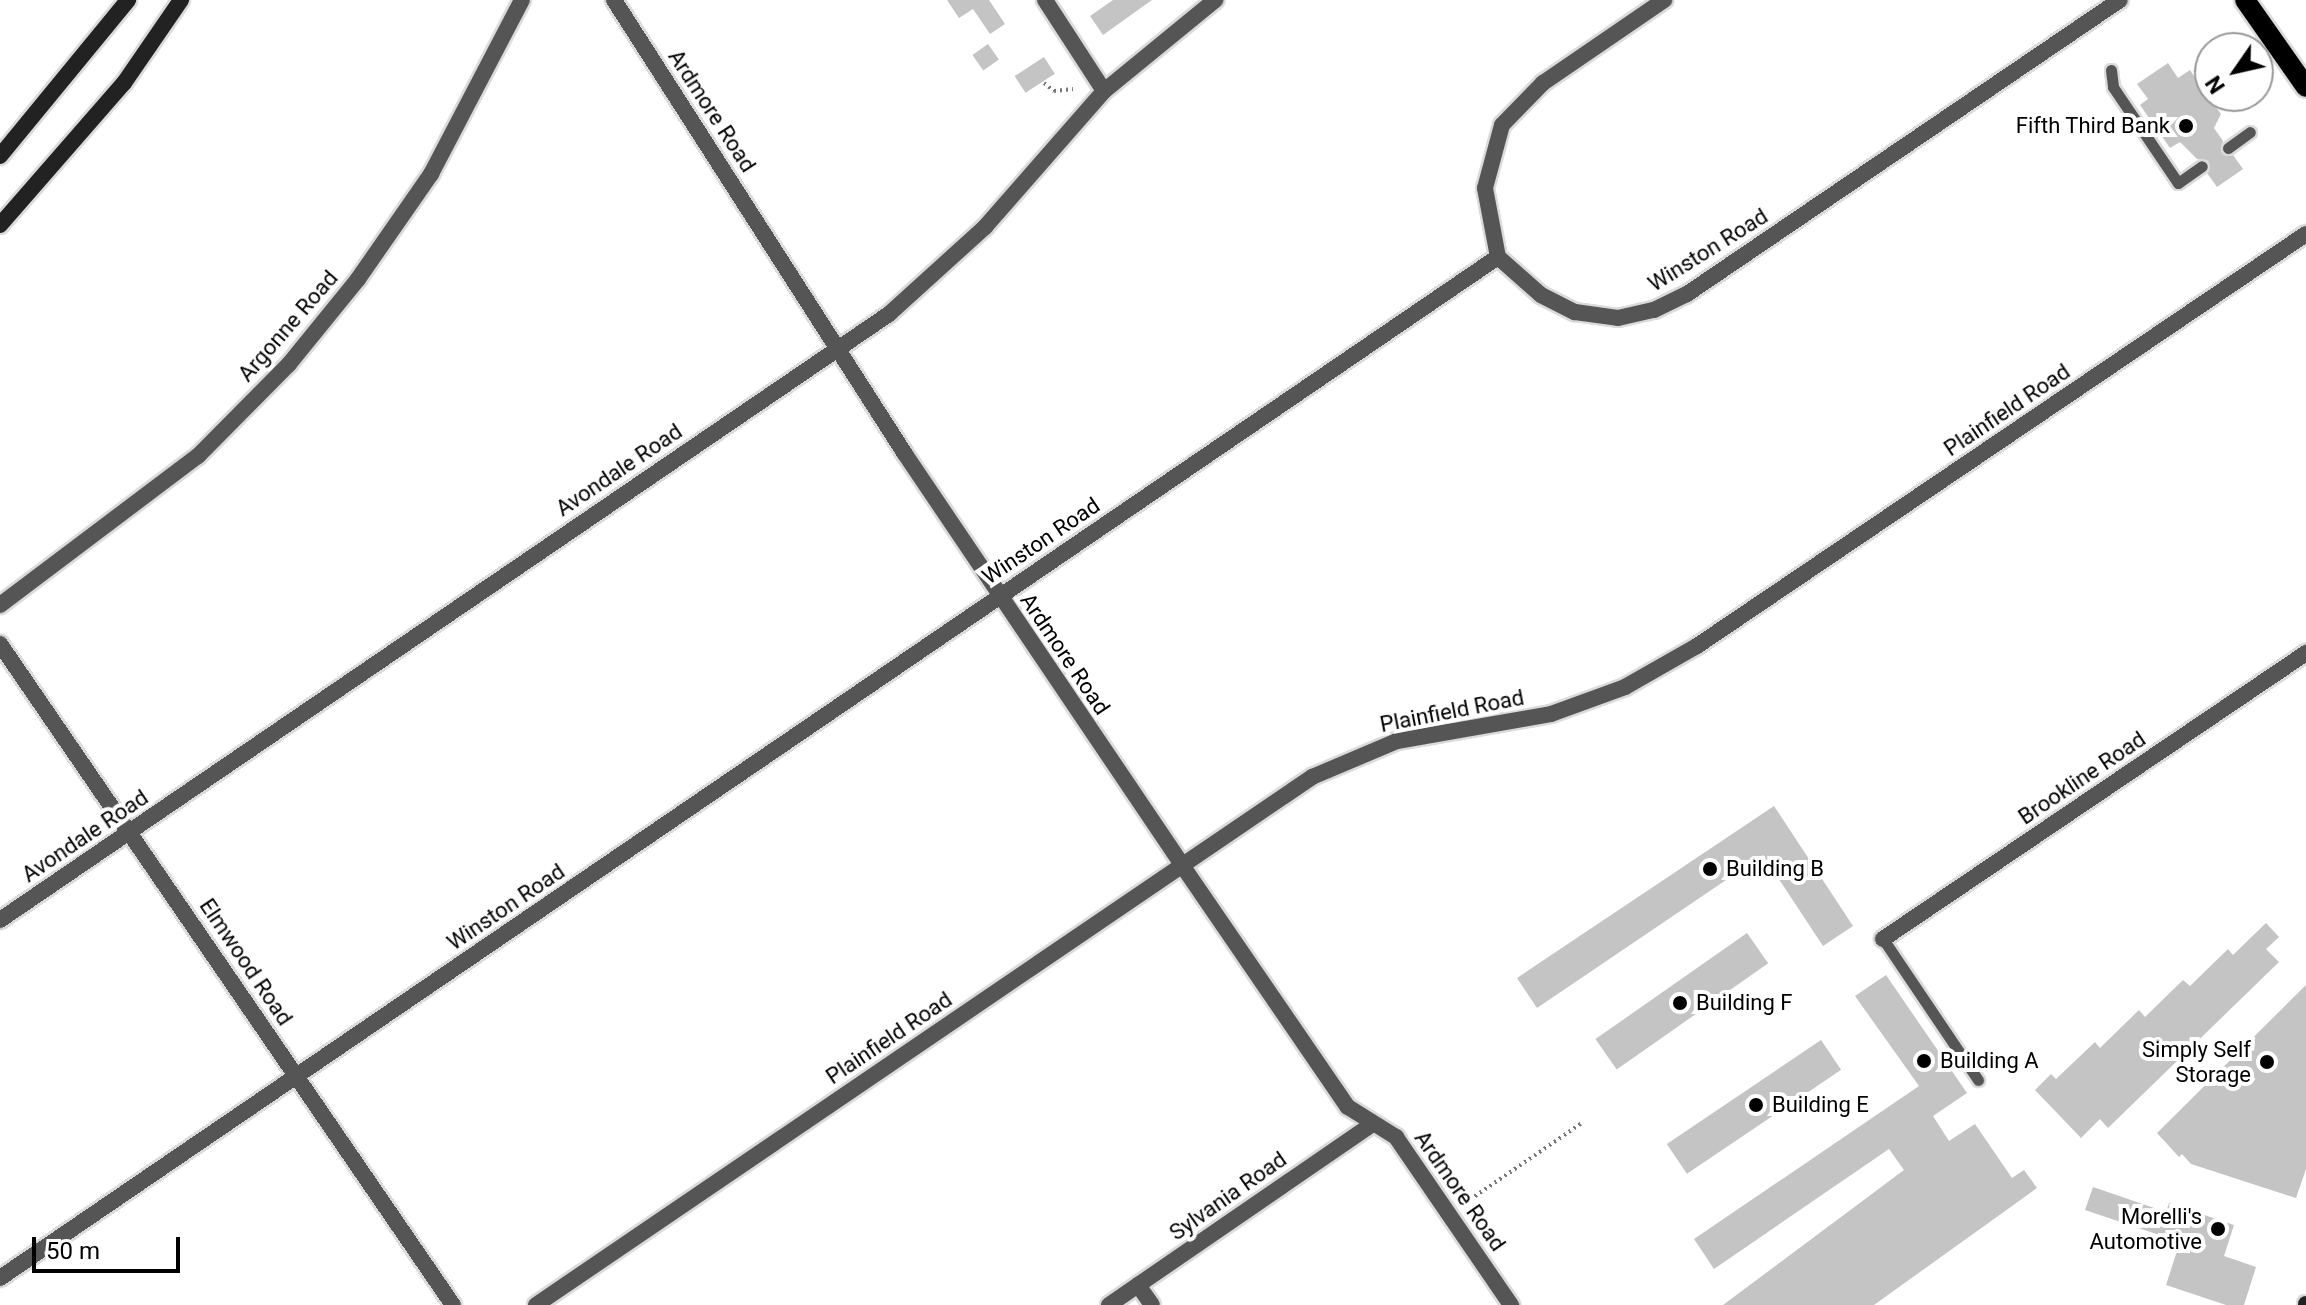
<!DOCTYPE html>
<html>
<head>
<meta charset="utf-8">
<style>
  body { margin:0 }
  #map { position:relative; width:2306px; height:1305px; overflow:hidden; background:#fff; font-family:Roboto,sans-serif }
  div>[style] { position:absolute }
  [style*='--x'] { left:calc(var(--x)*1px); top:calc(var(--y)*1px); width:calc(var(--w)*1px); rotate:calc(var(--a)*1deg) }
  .building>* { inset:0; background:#c4c4c4; transform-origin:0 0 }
  .path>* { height:4px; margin-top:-2px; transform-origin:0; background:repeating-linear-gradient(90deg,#777 0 2px,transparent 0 6px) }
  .roads { filter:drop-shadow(2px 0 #dbdbdb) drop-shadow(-2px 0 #dbdbdb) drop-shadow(0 2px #dbdbdb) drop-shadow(0 -2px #dbdbdb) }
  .lane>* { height:11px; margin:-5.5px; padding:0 5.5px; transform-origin:5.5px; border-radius:5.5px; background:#555 }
  .street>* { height:16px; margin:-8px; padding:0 8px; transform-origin:8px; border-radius:8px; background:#555 }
  .secondary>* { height:16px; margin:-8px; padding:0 8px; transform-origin:8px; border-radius:8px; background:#222 }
  .primary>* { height:20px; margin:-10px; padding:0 10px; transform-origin:10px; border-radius:10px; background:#000 }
  .dots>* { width:22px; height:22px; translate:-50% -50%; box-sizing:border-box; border:4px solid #fff; border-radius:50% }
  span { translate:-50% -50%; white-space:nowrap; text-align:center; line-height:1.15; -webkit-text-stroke:8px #fff; paint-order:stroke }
  .street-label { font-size:22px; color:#000 }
  .poi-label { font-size:22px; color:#000 }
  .right { translate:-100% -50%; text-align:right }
  .left { translate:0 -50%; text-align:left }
  .north { position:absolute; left:2194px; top:32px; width:80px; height:80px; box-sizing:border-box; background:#fff; border:2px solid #999; border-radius:50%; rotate:236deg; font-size:22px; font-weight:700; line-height:32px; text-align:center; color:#000 }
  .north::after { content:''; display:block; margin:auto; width:28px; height:36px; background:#000; clip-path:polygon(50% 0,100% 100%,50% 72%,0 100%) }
  .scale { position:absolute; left:32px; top:1237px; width:148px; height:36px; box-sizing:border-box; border:4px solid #000; border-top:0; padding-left:10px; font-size:24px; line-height:28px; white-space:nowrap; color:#000; -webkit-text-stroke:6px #fff; paint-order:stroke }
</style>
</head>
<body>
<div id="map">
  <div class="building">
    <i style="clip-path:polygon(947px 0,989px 0,1005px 24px,990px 34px,973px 9px,959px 18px)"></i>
    <i style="clip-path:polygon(1113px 0,1152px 0,1103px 35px,1090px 16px)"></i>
    <i style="left:988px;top:44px;width:19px;height:19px;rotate:55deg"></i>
    <i style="left:1044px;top:57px;width:20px;height:35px;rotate:57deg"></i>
    <i style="clip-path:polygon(2168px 63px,2178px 78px,2190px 70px,2205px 92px,2221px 114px,2214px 128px,2223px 141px,2221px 152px,2233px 155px,2243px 169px,2217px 187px,2207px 173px,2208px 161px,2197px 159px,2180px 142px,2170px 148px,2140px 105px,2148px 99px,2137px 84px)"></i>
    <i style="clip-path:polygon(1774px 806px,1853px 926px,1823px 946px,1763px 855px,1537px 1008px,1517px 978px)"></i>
    <i style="clip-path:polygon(2266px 923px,2279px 937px,2266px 949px,2279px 962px,2108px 1128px,2100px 1119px,2081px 1138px,2035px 1090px,2051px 1074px,2056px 1079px,2095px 1042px,2100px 1048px,2139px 1010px,2145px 1017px,2183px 980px,2190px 986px,2228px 949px,2233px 955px)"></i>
    <i style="left:1747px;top:933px;width:37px;height:185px;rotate:55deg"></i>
    <i style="clip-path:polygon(1886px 975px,1967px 1093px,1933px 1116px,1949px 1141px,1975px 1124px,2012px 1178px,2024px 1170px,2037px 1188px,1874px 1305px,1723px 1305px,1904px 1170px,1889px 1149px,1714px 1269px,1694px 1239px,1919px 1086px,1855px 996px)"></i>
    <i style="clip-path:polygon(2306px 985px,2306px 1169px,2296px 1198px,2191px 1164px,2182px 1154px,2179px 1157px,2157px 1133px)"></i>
    <i style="left:1821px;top:1040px;width:36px;height:186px;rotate:56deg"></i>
    <i style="clip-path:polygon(2093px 1187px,2166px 1212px,2169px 1203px,2234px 1225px,2224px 1256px,2256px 1267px,2244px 1305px,2226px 1305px,2166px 1285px,2180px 1242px,2085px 1210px)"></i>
  </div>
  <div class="path">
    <i style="--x:1044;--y:83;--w:13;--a:39"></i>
    <i style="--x:1054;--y:91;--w:19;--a:-6"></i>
    <i style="--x:1465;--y:1203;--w:142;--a:-34.4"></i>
  </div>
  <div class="roads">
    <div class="lane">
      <i style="--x:2111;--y:70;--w:17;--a:83"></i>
      <i style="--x:2113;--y:87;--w:116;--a:55.9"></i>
      <i style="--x:2178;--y:183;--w:29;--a:-35"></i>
      <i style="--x:2228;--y:148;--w:27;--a:-36"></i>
      <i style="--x:1883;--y:939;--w:170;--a:56"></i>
    </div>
    <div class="street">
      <i style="--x:614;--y:0;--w:539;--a:57.34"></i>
      <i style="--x:905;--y:454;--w:496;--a:56"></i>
      <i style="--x:1182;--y:865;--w:293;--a:55.6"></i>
      <i style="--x:1348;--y:1107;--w:57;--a:32"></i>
      <i style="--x:1396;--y:1137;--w:204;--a:55.6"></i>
      <i style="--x:1045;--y:0;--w:108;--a:57"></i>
      <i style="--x:1498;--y:257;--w:70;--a:-100.7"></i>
      <i style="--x:1485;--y:188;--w:65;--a:-74.9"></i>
      <i style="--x:1502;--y:125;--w:59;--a:-45.7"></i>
      <i style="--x:1543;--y:83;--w:147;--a:-34.4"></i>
      <i style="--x:0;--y:605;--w:248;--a:-37"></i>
      <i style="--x:198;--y:456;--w:129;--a:-45.3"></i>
      <i style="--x:289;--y:364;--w:109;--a:-50.9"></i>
      <i style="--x:358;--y:279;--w:128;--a:-55.2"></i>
      <i style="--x:431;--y:174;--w:196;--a:-62.4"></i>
      <i style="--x:0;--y:644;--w:801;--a:55.58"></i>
      <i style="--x:0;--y:920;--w:1076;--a:-34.28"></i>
      <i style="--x:889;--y:314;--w:130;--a:-42.2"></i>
      <i style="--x:985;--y:227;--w:181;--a:-48.8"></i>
      <i style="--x:1104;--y:91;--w:144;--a:-39.3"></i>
      <i style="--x:1883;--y:939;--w:511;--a:-34.06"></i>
      <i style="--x:0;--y:1278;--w:1813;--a:-34.28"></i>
      <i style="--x:1498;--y:257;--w:57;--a:41.5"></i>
      <i style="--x:1541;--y:295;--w:38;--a:27"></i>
      <i style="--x:1575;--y:312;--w:43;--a:7.9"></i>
      <i style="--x:1618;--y:318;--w:37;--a:-13"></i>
      <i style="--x:1654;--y:310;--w:37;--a:-26"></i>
      <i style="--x:1687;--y:294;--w:523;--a:-34.18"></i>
      <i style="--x:1138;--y:1285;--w:24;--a:55"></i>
      <i style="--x:536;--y:1305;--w:939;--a:-34.23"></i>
      <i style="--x:1312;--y:777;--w:92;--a:-23"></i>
      <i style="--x:1397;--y:741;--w:156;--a:-9.9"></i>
      <i style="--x:1551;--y:714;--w:79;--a:-20"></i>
      <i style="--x:1625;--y:687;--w:83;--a:-29.7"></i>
      <i style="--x:1697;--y:646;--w:735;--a:-34.08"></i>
      <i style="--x:1109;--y:1305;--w:319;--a:-34.5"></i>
    </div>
    <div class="secondary">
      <i style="--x:0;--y:156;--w:202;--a:-50.6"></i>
      <i style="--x:0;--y:225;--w:189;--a:-48.9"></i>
      <i style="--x:124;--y:83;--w:101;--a:-55.5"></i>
      <i style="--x:2306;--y:1305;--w:1;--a:-90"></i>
    </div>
    <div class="primary">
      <i style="--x:2245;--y:0;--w:106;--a:55"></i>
    </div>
  </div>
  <div class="dots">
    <i style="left:2186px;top:126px;background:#000"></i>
    <i style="left:1710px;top:869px;background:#000"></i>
    <i style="left:1680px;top:1003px;background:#000"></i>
    <i style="left:1924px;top:1061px;background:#000"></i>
    <i style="left:2267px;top:1062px;background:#000"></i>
    <i style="left:1756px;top:1105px;background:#000"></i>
    <i style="left:2218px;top:1229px;background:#000"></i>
  </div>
  <div class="street-label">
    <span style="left:712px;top:111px;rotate:57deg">Ardmore Road</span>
    <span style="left:1708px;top:250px;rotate:-32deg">Winston Road</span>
    <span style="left:288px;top:326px;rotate:-49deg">Argonne Road</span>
    <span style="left:2007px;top:410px;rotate:-34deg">Plainfield Road</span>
    <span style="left:619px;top:470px;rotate:-34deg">Avondale Road</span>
    <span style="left:1041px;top:541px;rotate:-34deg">Winston Road</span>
    <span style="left:1065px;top:654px;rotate:56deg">Ardmore Road</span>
    <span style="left:1452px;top:711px;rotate:-11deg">Plainfield Road</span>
    <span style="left:2082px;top:778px;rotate:-34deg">Brookline Road</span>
    <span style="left:85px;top:836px;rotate:-34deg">Avondale Road</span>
    <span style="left:506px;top:907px;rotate:-34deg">Winston Road</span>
    <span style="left:246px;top:962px;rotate:56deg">Elmwood Road</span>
    <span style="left:889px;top:1038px;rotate:-34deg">Plainfield Road</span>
    <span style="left:1460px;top:1191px;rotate:55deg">Ardmore Road</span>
    <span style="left:1228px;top:1196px;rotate:-35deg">Sylvania Road</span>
  </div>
  <div class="poi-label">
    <span class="right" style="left:2170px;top:126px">Fifth Third Bank</span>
    <span class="left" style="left:1726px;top:869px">Building B</span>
    <span class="left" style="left:1696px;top:1003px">Building F</span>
    <span class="right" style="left:2251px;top:1062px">Simply Self<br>Storage</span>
    <span class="left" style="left:1940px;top:1061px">Building A</span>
    <span class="left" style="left:1772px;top:1105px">Building E</span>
    <span class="right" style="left:2202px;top:1229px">Morelli's<br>Automotive</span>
  </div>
  <div class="north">N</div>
  <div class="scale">50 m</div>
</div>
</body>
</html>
